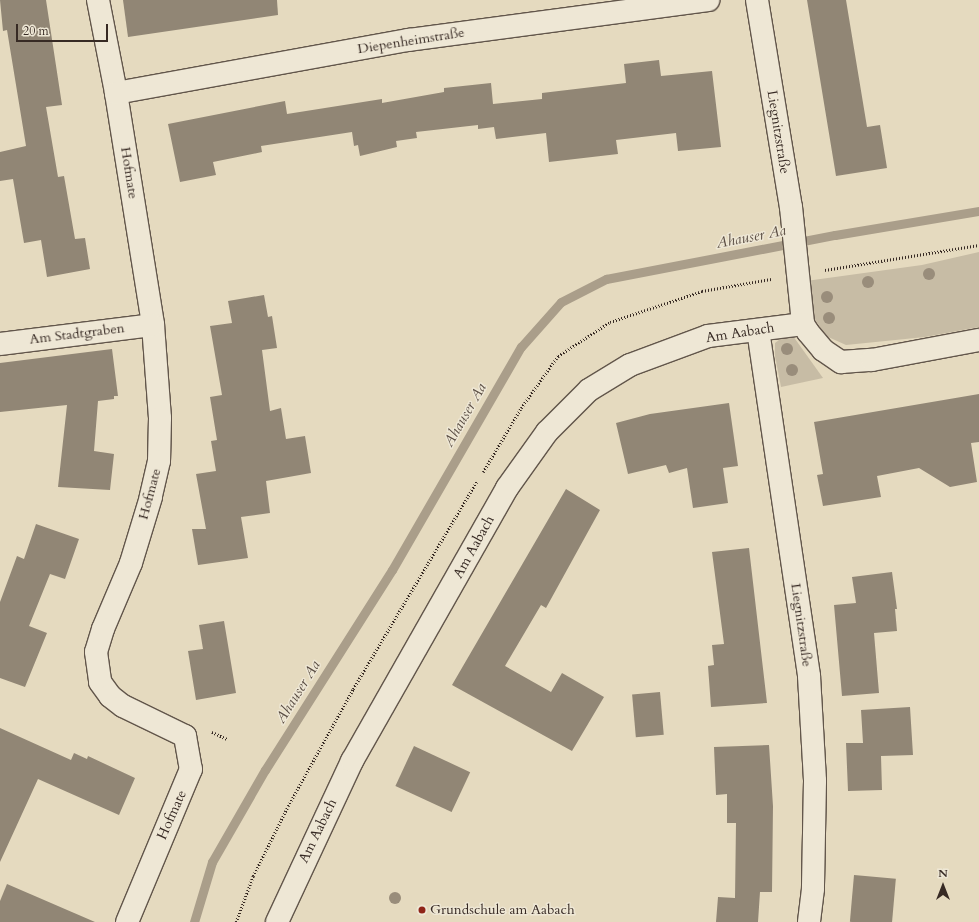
<!DOCTYPE html>
<html>
<head>
<meta charset="utf-8">
<style>
  body { margin:0 }
  #map { position:relative; width:979px; height:922px; overflow:hidden; background:#e5dabf; font-family:Cardo,serif }
  div>[style] { position:absolute }
  [style*='--x'] { left:calc(var(--x)*1px); top:calc(var(--y)*1px); width:calc(var(--w)*1px); rotate:calc(var(--a)*1deg) }
  .green>* { inset:0; background:#c7bca5 }
  .stream>* { height:9px; margin:-4.5px; padding:0 4.5px; transform-origin:4.5px; border-radius:4.5px; background:#aa9e8a }
  .building>* { inset:0; background:#918675; transform-origin:0 0 }
  .path>* { height:2.5px; margin-top:-1.25px; transform-origin:0; background:repeating-linear-gradient(90deg,#372a24 0 1px,transparent 0 3px) }
  .roads { filter:drop-shadow(1px 0 #62564b) drop-shadow(-1px 0 #62564b) drop-shadow(0 1px #62564b) drop-shadow(0 -1px #62564b) }
  .minor>* { height:22px; margin:-11px; padding:0 11px; transform-origin:11px; border-radius:11px; background:#eee7d5 }
  .trees>* { width:12px; height:12px; margin:-6px; border-radius:50%; background:#998d7b }
  .dots>* { width:11px; height:11px; translate:-50% -50%; box-sizing:border-box; border:2px solid #eee7d5; border-radius:50% }
  span { translate:-50% -50%; white-space:nowrap; text-align:center; line-height:1.15; -webkit-text-stroke:3px #eee7d5; paint-order:stroke }
  .street-label { font-size:14px; color:#372a24 }
  .poi-label { font-size:14px; color:#372a24 }
  .left { translate:0 -50%; text-align:left }
  .water-label { font-size:15px; color:#5a4d43; font-style:italic }
  .north { position:absolute; left:923px; top:866px; width:40px; height:40px; -webkit-text-stroke:3px #eee7d5; paint-order:stroke; rotate:0deg; font-size:11px; font-weight:700; line-height:16px; text-align:center; color:#372a24 }
  .north::after { content:''; display:block; margin:auto; width:14px; height:18px; background:#372a24; clip-path:polygon(50% 0,100% 100%,50% 72%,0 100%) }
  .scale { position:absolute; left:16px; top:24px; width:92px; height:18px; box-sizing:border-box; border:2px solid #372a24; border-top:0; padding-left:5px; font-size:12px; line-height:14px; white-space:nowrap; color:#372a24; -webkit-text-stroke:3px #eee7d5; paint-order:stroke }
</style>
</head>
<body>
<div id="map">
  <div class="green">
    <i style="clip-path:polygon(979px 252px,979px 327px,925px 337px,846px 345px,826px 336px,814px 318px,806px 281px,922px 265px)"></i>
    <i style="clip-path:polygon(793px 336px,823px 378px,781px 387px,775px 356px,775px 343px,783px 337px)"></i>
  </div>
  <div class="stream">
    <i style="--x:194;--y:922;--w:63;--a:-73.3"></i>
    <i style="--x:212;--y:862;--w:106;--a:-60.1"></i>
    <i style="--x:265;--y:770;--w:237;--a:-57.6"></i>
    <i style="--x:392;--y:570;--w:258;--a:-60"></i>
    <i style="--x:521;--y:347;--w:60;--a:-48.4"></i>
    <i style="--x:561;--y:302;--w:51;--a:-27.1"></i>
    <i style="--x:606;--y:279;--w:233;--a:-10.9"></i>
    <i style="--x:835;--y:235;--w:146;--a:-9.5"></i>
  </div>
  <div class="building">
    <i style="clip-path:polygon(0 0,46px 0,62px 105px,46px 107px,58px 177px,64px 176px,75px 239px,85px 238px,90px 269px,47px 277px,41px 240px,24px 243px,13px 179px,0 181px,0 152px,26px 146px,7px 30px,3px 31px)"></i>
    <i style="clip-path:polygon(123px 0,277px 0,278px 15px,128px 37px)"></i>
    <i style="clip-path:polygon(807px 0,846px 0,867px 127px,880px 125px,887px 168px,836px 176px)"></i>
    <i style="clip-path:polygon(659px 60px,661px 76px,712px 71px,721px 147px,678px 151px,676px 133px,616px 140px,618px 154px,549px 162px,546px 133px,496px 139px,494px 127px,478px 129px,478px 125px,416px 132px,417px 138px,396px 141px,397px 147px,360px 156px,358px 145px,354px 146px,352px 132px,261px 146px,262px 152px,213px 162px,216px 175px,180px 182px,168px 124px,285px 101px,287px 114px,382px 99px,382px 103px,444px 92px,444px 88px,491px 83px,493px 104px,542px 99px,542px 93px,626px 83px,624px 64px)"></i>
    <i style="clip-path:polygon(264px 295px,268px 317px,272px 316px,277px 348px,262px 350px,270px 411px,281px 408px,286px 439px,305px 436px,311px 473px,266px 481px,270px 513px,241px 517px,248px 558px,198px 565px,192px 529px,206px 529px,196px 474px,216px 471px,211px 441px,217px 440px,210px 397px,222px 395px,210px 326px,232px 323px,228px 301px)"></i>
    <i style="clip-path:polygon(112px 349px,118px 396px,114px 396px,114px 399px,98px 401px,94px 451px,114px 454px,110px 490px,58px 487px,67px 405px,0 412px,0 363px)"></i>
    <i style="clip-path:polygon(979px 394px,979px 442px,971px 443px,977px 482px,950px 487px,919px 468px,877px 476px,881px 497px,823px 506px,817px 475px,823px 474px,814px 422px)"></i>
    <i style="clip-path:polygon(729px 403px,738px 466px,723px 468px,728px 503px,693px 508px,687px 468px,669px 473px,666px 465px,628px 474px,616px 423px,650px 414px)"></i>
    <i style="clip-path:polygon(566px 489px,600px 510px,546px 608px,541px 605px,505px 666px,551px 692px,562px 673px,604px 697px,572px 751px,452px 685px)"></i>
    <i style="clip-path:polygon(36px 524px,79px 539px,65px 579px,50px 574px,29px 626px,47px 633px,25px 687px,0 678px,0 602px,17px 556px,24px 559px)"></i>
    <i style="clip-path:polygon(749px 548px,767px 703px,711px 707px,708px 666px,714px 665px,712px 645px,724px 644px,712px 552px)"></i>
    <i style="clip-path:polygon(892px 572px,897px 609px,895px 609px,897px 631px,874px 633px,879px 693px,842px 696px,834px 605px,856px 603px,852px 577px)"></i>
    <i style="clip-path:polygon(224px 621px,236px 693px,196px 700px,188px 651px,203px 649px,199px 625px)"></i>
    <i style="left:660px;top:692px;width:43px;height:28px;rotate:85deg"></i>
    <i style="clip-path:polygon(910px 707px,913px 755px,881px 756px,882px 790px,848px 791px,846px 743px,863px 743px,861px 710px)"></i>
    <i style="clip-path:polygon(0 728px,71px 760px,74px 753px,87px 759px,88px 756px,135px 778px,119px 815px,38px 779px,0 862px)"></i>
    <i style="clip-path:polygon(769px 745px,773px 806px,772px 892px,760px 892px,758px 922px,716px 922px,718px 897px,735px 898px,736px 823px,727px 823px,727px 794px,716px 795px,714px 747px)"></i>
    <i style="left:414px;top:746px;width:62px;height:44px;rotate:25deg"></i>
    <i style="left:854px;top:875px;width:42px;height:47px;rotate:5deg"></i>
    <i style="clip-path:polygon(7px 884px,95px 922px,0 922px,0 901px)"></i>
  </div>
  <div class="path">
    <i style="--x:825;--y:270;--w:156;--a:-9.2"></i>
    <i style="--x:483;--y:472;--w:74;--a:-59.3"></i>
    <i style="--x:521;--y:408;--w:64;--a:-54.6"></i>
    <i style="--x:558;--y:356;--w:62;--a:-33.2"></i>
    <i style="--x:610;--y:322;--w:97;--a:-18.6"></i>
    <i style="--x:702;--y:291;--w:70;--a:-9.9"></i>
    <i style="--x:212;--y:732;--w:17;--a:25"></i>
    <i style="--x:236;--y:922;--w:49;--a:-69.7"></i>
    <i style="--x:253;--y:876;--w:78;--a:-63.4"></i>
    <i style="--x:288;--y:806;--w:134;--a:-60.9"></i>
    <i style="--x:353;--y:689;--w:242;--a:-59.2"></i>
  </div>
  <div class="roads">
    <div class="minor">
      <i style="--x:98;--y:0;--w:95;--a:79"></i>
      <i style="--x:116;--y:93;--w:235;--a:80.9"></i>
      <i style="--x:153;--y:325;--w:93;--a:85.7"></i>
      <i style="--x:160;--y:418;--w:43;--a:91.3"></i>
      <i style="--x:159;--y:461;--w:37;--a:103"></i>
      <i style="--x:151;--y:497;--w:69;--a:106.9"></i>
      <i style="--x:131;--y:563;--w:72;--a:113"></i>
      <i style="--x:103;--y:629;--w:24;--a:107"></i>
      <i style="--x:96;--y:652;--w:30;--a:82"></i>
      <i style="--x:100;--y:682;--w:17;--a:54"></i>
      <i style="--x:110;--y:696;--w:16;--a:38"></i>
      <i style="--x:123;--y:706;--w:69;--a:25.8"></i>
      <i style="--x:185;--y:736;--w:34;--a:80"></i>
      <i style="--x:191;--y:769;--w:166;--a:112.7"></i>
      <i style="--x:757;--y:0;--w:210;--a:80.7"></i>
      <i style="--x:791;--y:207;--w:118;--a:84.1"></i>
      <i style="--x:803;--y:324;--w:9;--a:58"></i>
      <i style="--x:808;--y:332;--w:23;--a:50"></i>
      <i style="--x:823;--y:350;--w:22;--a:34"></i>
      <i style="--x:841;--y:362;--w:31;--a:-4"></i>
      <i style="--x:872;--y:360;--w:109;--a:-10.6"></i>
      <i style="--x:116;--y:93;--w:298;--a:-10.3"></i>
      <i style="--x:409;--y:40;--w:302;--a:-7.6"></i>
      <i style="--x:758;--y:330;--w:350;--a:81.6"></i>
      <i style="--x:809;--y:676;--w:105;--a:86.7"></i>
      <i style="--x:815;--y:781;--w:108;--a:91.1"></i>
      <i style="--x:813;--y:889;--w:33;--a:97"></i>
      <i style="--x:0;--y:344;--w:154;--a:-7.1"></i>
      <i style="--x:277;--y:922;--w:178;--a:-65"></i>
      <i style="--x:352;--y:761;--w:314;--a:-60.4"></i>
      <i style="--x:507;--y:488;--w:69;--a:-54.5"></i>
      <i style="--x:547;--y:432;--w:59;--a:-45"></i>
      <i style="--x:589;--y:390;--w:48;--a:-31.4"></i>
      <i style="--x:630;--y:365;--w:83;--a:-20.4"></i>
      <i style="--x:708;--y:336;--w:96;--a:-7.2"></i>
    </div>
  </div>
  <div class="trees">
    <i style="left:929px;top:274px"></i>
    <i style="left:868px;top:282px"></i>
    <i style="left:827px;top:297px"></i>
    <i style="left:829px;top:318px"></i>
    <i style="left:787px;top:349px"></i>
    <i style="left:792px;top:370px"></i>
    <i style="left:395px;top:898px"></i>
  </div>
  <div class="dots">
    <i style="left:422px;top:910px;background:#8f2418"></i>
  </div>
  <div class="street-label">
    <span style="left:411px;top:41px;rotate:-9deg">Diepenheimstraße</span>
    <span style="left:778px;top:132px;rotate:81deg">Liegnitzstraße</span>
    <span style="left:129px;top:173px;rotate:81deg">Hofmate</span>
    <span style="left:740px;top:333px;rotate:-9deg">Am Aabach</span>
    <span style="left:77px;top:334px;rotate:-7deg">Am Stadtgraben</span>
    <span style="left:150px;top:494px;rotate:-75deg">Hofmate</span>
    <span style="left:474px;top:547px;rotate:-61deg">Am Aabach</span>
    <span style="left:801px;top:625px;rotate:82deg">Liegnitzstraße</span>
    <span style="left:172px;top:815px;rotate:-66deg">Hofmate</span>
    <span style="left:318px;top:831px;rotate:-64deg">Am Aabach</span>
  </div>
  <div class="poi-label">
    <span class="left" style="left:430px;top:910px">Grundschule am Aabach</span>
  </div>
  <div class="water-label">
    <span style="left:751px;top:237px;rotate:-11deg">Ahauser Aa</span>
    <span style="left:465px;top:415px;rotate:-60deg">Ahauser Aa</span>
    <span style="left:298px;top:692px;rotate:-58deg">Ahauser Aa</span>
  </div>
  <div class="north">N</div>
  <div class="scale">20 m</div>
</div>
</body>
</html>
